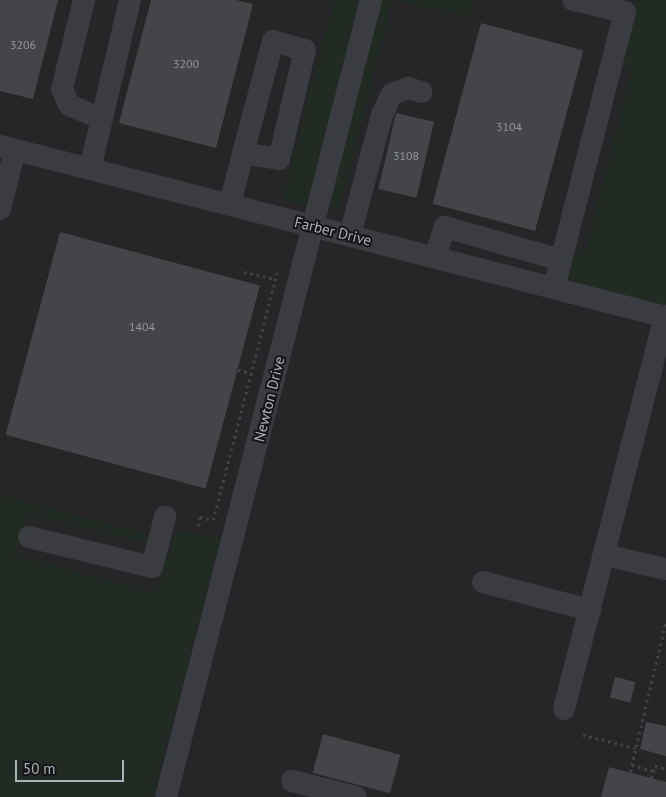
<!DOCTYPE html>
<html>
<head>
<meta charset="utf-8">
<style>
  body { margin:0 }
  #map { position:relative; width:666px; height:797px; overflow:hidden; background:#1a1a1c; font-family:"PT Sans",sans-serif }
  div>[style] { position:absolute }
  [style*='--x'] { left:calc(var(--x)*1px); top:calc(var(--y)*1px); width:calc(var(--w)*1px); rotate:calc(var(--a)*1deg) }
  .built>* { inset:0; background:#262629; transform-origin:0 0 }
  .green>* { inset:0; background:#222b23 }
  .building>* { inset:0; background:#444549; transform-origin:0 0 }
  .path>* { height:2.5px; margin-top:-1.25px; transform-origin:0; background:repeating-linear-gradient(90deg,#414348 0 2.5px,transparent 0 6.5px) }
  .minor>* { height:22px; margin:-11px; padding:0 11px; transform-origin:11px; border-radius:11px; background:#3b3c41 }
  span { translate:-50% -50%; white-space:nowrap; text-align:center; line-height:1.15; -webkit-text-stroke:4px #151517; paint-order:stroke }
  .number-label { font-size:12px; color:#93969f }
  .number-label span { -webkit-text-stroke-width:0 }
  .street-label { font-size:15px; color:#adb1bc }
  .scale { position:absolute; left:15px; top:760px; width:109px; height:22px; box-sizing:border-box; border:2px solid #adb1bc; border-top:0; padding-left:6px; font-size:15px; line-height:18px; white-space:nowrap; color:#adb1bc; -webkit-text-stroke:4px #151517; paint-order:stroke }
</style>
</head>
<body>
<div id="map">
  <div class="built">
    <i style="left:0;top:0;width:666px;height:797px"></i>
  </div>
  <div class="green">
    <i style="clip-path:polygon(317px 0,475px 0,471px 17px,393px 1px,339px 212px,283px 201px,332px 4px)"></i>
    <i style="clip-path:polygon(639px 0,666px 0,666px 308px,568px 281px,566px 275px,573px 249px,585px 251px,631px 71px,622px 69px,621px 63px)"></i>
    <i style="clip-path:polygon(0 495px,152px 535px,146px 543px,27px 514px,16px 555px,156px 593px,176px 531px,212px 536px,220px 542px,153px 797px,0 797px)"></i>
  </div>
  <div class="building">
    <i style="clip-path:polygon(0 0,58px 0,33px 99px,0 91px)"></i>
    <i style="clip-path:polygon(151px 0,236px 0,253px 4px,216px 148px,119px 123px)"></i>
    <i style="left:481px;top:23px;width:106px;height:187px;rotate:15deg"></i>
    <i style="left:396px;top:113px;width:39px;height:78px;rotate:13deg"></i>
    <i style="left:60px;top:232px;width:207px;height:210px;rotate:15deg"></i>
    <i style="left:615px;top:677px;width:21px;height:21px;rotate:14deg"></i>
    <i style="clip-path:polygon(646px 722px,666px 726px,666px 756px,640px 749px)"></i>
    <i style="left:323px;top:734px;width:80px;height:40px;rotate:15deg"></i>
    <i style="clip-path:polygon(609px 767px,666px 782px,666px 797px,601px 797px)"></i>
  </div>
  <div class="path">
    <i style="--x:244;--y:272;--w:32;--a:13"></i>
    <i style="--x:238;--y:370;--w:13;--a:13"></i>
    <i style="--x:198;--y:526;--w:9;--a:-77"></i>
    <i style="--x:200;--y:517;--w:13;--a:13"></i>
    <i style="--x:213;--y:520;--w:255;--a:-75.5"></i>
    <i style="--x:583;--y:735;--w:54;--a:14"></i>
    <i style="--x:632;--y:765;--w:22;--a:16"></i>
    <i style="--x:630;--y:772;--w:155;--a:-76.6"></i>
    <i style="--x:651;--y:778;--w:13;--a:-72"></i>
    <i style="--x:655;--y:766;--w:11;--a:15"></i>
  </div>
  <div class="minor">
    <i style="--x:84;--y:0;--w:92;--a:103.9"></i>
    <i style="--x:62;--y:89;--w:17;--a:66"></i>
    <i style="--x:69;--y:105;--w:36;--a:23"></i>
    <i style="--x:0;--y:146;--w:688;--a:14.4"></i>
    <i style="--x:90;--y:169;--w:174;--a:-76.7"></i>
    <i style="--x:230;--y:204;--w:53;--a:-75.7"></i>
    <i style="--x:243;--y:153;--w:116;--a:-75"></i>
    <i style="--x:273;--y:41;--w:33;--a:16"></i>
    <i style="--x:305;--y:50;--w:112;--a:103.4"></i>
    <i style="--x:279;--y:159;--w:36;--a:-171"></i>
    <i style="--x:0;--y:209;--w:61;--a:-75.7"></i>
    <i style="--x:350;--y:235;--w:124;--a:-75.1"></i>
    <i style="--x:382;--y:115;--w:23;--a:-65"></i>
    <i style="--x:392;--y:94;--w:17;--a:-21"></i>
    <i style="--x:408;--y:88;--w:14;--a:17"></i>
    <i style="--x:435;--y:257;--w:32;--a:-72"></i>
    <i style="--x:445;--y:227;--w:121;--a:15.9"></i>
    <i style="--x:554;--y:288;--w:285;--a:-75.6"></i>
    <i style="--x:625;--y:12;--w:53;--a:-167"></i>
    <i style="--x:29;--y:537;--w:127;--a:13.7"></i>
    <i style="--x:152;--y:567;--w:52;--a:-75.4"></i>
    <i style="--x:605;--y:555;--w:62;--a:13.1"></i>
    <i style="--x:483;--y:582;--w:111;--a:14.7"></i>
    <i style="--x:564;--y:709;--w:406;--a:-75.6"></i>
    <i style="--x:292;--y:781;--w:66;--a:14"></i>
    <i style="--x:166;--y:797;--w:823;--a:-75.58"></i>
  </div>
  <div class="number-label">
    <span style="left:23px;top:45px">3206</span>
    <span style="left:186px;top:64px">3200</span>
    <span style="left:509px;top:127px">3104</span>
    <span style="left:406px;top:156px">3108</span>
    <span style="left:142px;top:327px">1404</span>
  </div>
  <div class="street-label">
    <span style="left:333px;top:231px;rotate:14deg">Farber Drive</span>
    <span style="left:269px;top:399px;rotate:-76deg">Newton Drive</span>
  </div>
  <div class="scale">50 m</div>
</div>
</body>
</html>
